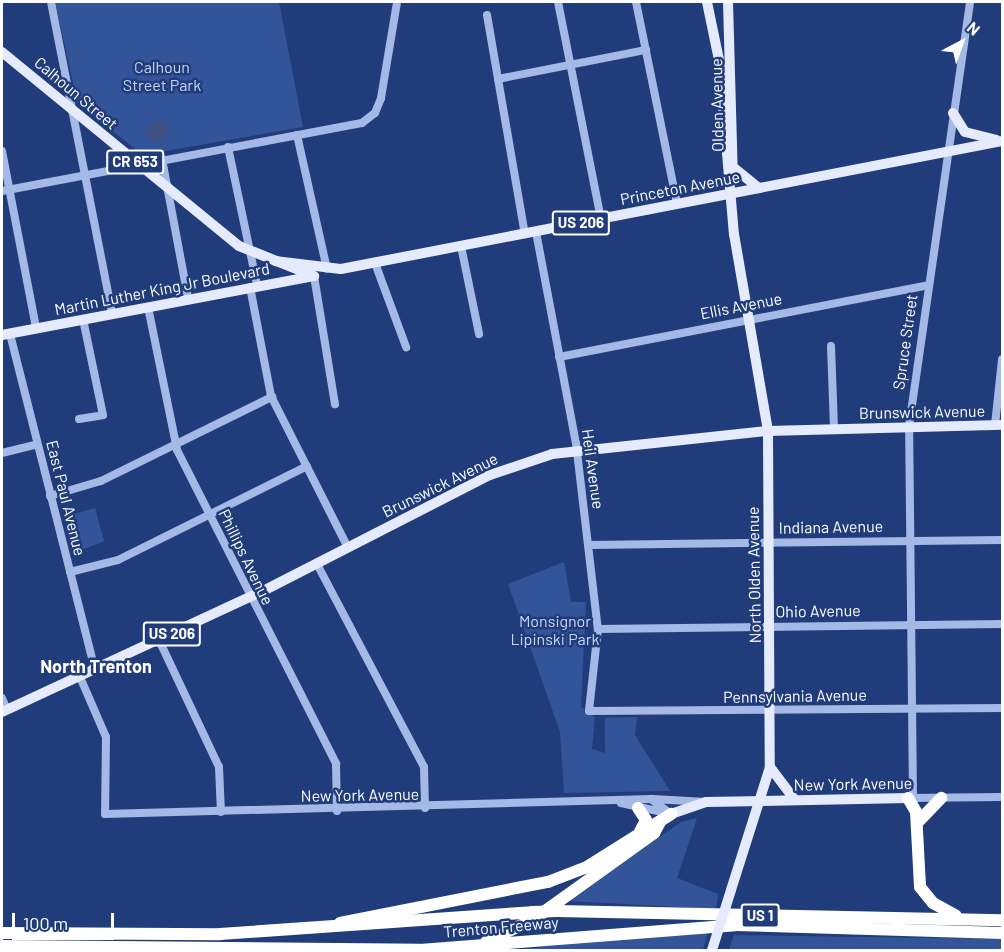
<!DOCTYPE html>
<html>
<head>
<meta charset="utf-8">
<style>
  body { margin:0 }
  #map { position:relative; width:1004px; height:952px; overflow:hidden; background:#213c7b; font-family:Barlow,sans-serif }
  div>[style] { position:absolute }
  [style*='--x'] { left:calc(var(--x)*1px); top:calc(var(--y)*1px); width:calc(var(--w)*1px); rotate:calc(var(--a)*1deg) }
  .green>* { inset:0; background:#345499 }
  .water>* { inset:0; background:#3f5281 }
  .round { border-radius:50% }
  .minor>* { height:8px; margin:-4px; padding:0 4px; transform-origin:4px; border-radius:4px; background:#a4b9e6 }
  .major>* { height:10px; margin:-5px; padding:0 5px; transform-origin:5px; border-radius:5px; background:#e5ebfd }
  .highway>* { height:12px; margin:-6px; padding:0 6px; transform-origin:6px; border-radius:6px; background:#fff }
  .major-bridge>* { height:10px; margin:-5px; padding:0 5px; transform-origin:5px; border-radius:5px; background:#e5ebfd }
  .highway-bridge>* { height:12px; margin:-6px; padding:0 6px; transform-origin:6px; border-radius:6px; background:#fff }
  span { translate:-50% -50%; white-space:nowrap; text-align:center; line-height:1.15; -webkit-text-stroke:5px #213c7b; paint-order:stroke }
  .shield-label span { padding:2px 4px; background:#213c7b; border:2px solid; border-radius:4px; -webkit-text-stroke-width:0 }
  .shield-label { font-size:15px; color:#fff; font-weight:700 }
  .park-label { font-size:16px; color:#c7d5f5 }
  .street-label { font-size:16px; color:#fff }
  .neighbourhood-label { font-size:18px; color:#fff; font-weight:700 }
  .frame { position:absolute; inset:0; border:3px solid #fff; pointer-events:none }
  .north { position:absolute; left:932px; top:12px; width:60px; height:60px; -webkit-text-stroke:4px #213c7b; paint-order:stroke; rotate:41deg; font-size:16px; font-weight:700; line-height:24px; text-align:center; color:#fff }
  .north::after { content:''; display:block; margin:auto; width:21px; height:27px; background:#fff; clip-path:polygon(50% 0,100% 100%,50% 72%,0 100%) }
  .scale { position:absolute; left:12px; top:913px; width:102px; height:27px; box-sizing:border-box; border:3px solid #fff; border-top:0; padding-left:8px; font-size:18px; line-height:21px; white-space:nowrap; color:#fff; -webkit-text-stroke:4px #213c7b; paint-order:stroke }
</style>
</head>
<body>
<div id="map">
  <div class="green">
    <i style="clip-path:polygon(55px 2px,279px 2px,303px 127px,143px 155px,78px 104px)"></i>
    <i style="clip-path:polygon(95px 508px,104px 541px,72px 554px,67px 516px)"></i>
    <i style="clip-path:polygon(564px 562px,571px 602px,586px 602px,581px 707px,595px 717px,592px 749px,605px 753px,605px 718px,637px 717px,635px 735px,670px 791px,564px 793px,560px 732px,508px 584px)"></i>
    <i style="clip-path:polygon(697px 818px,677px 878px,718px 894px,716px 909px,568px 901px,681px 822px)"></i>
    <i style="clip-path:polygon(708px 932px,703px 950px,517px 950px,669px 933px)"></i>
    <i style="clip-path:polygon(734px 935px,1001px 939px,1002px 950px,729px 950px)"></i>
  </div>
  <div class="water">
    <i class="round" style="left:147px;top:122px;width:20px;height:20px"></i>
  </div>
  <div class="minor">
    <i style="--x:51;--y:2;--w:317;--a:78.9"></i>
    <i style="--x:558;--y:2;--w:221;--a:78.8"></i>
    <i style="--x:636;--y:2;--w:206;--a:78.5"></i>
    <i style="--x:487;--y:15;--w:222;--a:80.2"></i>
    <i style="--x:498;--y:79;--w:151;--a:-11.1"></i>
    <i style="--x:297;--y:135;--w:137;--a:77.4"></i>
    <i style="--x:228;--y:147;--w:141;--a:78.1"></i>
    <i style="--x:2;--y:151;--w:180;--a:79.1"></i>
    <i style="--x:162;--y:159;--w:141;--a:79.4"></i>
    <i style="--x:2;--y:191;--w:366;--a:-10.7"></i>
    <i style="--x:362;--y:123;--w:16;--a:-38"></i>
    <i style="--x:375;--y:113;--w:16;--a:-68"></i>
    <i style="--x:381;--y:98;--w:97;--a:-80.5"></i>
    <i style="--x:536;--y:232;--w:215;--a:79.3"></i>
    <i style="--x:576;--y:443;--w:187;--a:83.3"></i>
    <i style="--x:598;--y:629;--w:82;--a:96.3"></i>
    <i style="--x:589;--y:711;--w:413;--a:-0.4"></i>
    <i style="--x:461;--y:246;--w:90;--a:78.4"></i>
    <i style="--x:375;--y:263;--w:90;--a:69.7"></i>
    <i style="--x:314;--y:276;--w:130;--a:80.7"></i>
    <i style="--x:250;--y:287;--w:111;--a:79.1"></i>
    <i style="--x:271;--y:396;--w:170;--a:63.1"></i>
    <i style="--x:148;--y:307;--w:146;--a:78.5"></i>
    <i style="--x:177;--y:450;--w:352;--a:63.1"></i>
    <i style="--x:336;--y:764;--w:47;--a:88.8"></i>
    <i style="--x:10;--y:334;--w:347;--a:75.8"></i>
    <i style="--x:831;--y:346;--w:83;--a:87.9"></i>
    <i style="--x:559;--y:357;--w:376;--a:-11"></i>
    <i style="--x:79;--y:419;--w:24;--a:-9"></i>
    <i style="--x:103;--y:415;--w:98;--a:-101.8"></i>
    <i style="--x:995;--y:425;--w:66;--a:-83.9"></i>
    <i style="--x:2;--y:453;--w:36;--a:-14"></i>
    <i style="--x:50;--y:496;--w:53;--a:-16.4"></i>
    <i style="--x:101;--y:481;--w:191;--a:-26.2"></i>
    <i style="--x:588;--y:545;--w:414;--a:-0.7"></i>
    <i style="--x:317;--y:564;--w:229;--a:62.2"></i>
    <i style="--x:424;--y:767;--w:41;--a:88.6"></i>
    <i style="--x:70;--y:572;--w:49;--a:-14"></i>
    <i style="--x:118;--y:560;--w:211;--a:-26.4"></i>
    <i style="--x:598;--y:629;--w:404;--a:-0.7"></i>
    <i style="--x:159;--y:640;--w:140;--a:64.7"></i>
    <i style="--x:219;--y:767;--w:45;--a:87.5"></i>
    <i style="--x:80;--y:677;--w:65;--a:66.6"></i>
    <i style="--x:106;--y:737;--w:77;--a:90.7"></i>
    <i style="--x:105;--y:814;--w:546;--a:-1.57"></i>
    <i style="--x:651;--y:799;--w:25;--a:37"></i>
    <i style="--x:2;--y:698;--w:13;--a:67"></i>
    <i style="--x:908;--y:798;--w:94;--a:-0.6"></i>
    <i style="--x:913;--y:798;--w:372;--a:-90.6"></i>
    <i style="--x:909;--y:426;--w:428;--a:-81.8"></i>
    <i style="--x:653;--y:799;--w:53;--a:3.2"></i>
    <i style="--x:621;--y:803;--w:51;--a:12.4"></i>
  </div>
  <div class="major">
    <i style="--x:707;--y:2;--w:59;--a:78.3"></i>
    <i style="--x:719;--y:60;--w:175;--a:85.1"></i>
    <i style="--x:734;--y:234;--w:200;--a:80.2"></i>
    <i style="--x:768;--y:431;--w:336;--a:89.7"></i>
    <i style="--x:770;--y:767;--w:129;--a:107.6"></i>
    <i style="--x:728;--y:2;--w:174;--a:88.4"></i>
    <i style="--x:2;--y:52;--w:306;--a:39.3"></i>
    <i style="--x:239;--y:246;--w:81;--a:21.8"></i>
    <i style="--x:953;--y:113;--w:22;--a:58"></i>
    <i style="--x:965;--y:132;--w:32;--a:14"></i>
    <i style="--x:734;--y:168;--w:32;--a:39"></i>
    <i style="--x:275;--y:261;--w:66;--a:6.9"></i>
    <i style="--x:341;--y:269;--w:673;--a:-10.96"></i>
    <i style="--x:2;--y:335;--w:317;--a:-10.7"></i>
    <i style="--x:2;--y:712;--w:288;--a:-24.9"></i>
    <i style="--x:263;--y:591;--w:255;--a:-27.1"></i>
    <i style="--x:490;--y:475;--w:65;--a:-18.7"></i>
    <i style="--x:552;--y:454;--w:217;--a:-6.1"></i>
    <i style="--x:768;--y:431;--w:234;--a:-1.5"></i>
    <i style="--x:770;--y:767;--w:41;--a:52.9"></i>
    <i style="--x:671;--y:814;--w:37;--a:-19"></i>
    <i style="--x:706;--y:802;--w:202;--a:-1.1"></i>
  </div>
  <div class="highway">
    <i style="--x:908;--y:798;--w:16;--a:60"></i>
    <i style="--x:916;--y:812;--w:75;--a:86.9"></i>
    <i style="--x:920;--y:887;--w:21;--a:51"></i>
    <i style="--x:933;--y:903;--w:26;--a:29"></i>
    <i style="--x:638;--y:808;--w:14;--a:56"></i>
    <i style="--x:646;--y:820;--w:13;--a:117"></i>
    <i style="--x:917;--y:823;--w:35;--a:-46"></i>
    <i style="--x:557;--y:911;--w:445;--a:1.2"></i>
    <i style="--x:340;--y:923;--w:212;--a:-11.2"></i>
    <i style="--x:548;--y:882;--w:40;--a:-21"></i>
    <i style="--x:585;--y:868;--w:102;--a:-32.1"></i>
    <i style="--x:2;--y:933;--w:218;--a:0.3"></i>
    <i style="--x:220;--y:934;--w:313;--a:-4"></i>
    <i style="--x:486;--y:942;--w:53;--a:-25.6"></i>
    <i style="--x:534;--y:919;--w:148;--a:-35.6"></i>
    <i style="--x:654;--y:833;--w:13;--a:-61"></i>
    <i style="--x:2;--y:946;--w:418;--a:0.5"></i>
    <i style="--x:420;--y:950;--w:316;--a:-4.5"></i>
    <i style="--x:735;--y:925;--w:267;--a:1.7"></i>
  </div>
  <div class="major-bridge">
    <i style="--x:712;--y:950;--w:63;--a:-72.4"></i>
  </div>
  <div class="highway-bridge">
    <i style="--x:532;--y:912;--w:25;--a:-2"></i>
  </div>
  <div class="shield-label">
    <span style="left:135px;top:162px">CR 653</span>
    <span style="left:581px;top:223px">US 206</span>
    <span style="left:172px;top:634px">US 206</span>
    <span style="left:760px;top:916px">US 1</span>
  </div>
  <div class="park-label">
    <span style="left:162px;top:76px">Calhoun<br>Street Park</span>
    <span style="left:555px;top:630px">Monsignor<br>Lipinski Park</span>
  </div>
  <div class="street-label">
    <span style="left:76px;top:93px;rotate:40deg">Calhoun Street</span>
    <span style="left:717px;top:105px;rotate:-91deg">Olden Avenue</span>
    <span style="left:680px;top:188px;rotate:-11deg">Princeton Avenue</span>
    <span style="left:162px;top:289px;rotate:-11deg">Martin Luther King Jr Boulevard</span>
    <span style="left:741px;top:306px;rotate:-11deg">Ellis Avenue</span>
    <span style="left:905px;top:342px;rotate:-82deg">Spruce Street</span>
    <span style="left:922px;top:412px;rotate:-1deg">Brunswick Avenue</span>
    <span style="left:593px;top:469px;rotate:82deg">Heil Avenue</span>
    <span style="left:440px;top:485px;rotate:-26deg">Brunswick Avenue</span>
    <span style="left:66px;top:498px;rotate:76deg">East Paul Avenue</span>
    <span style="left:831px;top:527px;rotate:-1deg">Indiana Avenue</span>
    <span style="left:246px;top:557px;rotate:64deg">Phillips Avenue</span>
    <span style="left:754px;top:575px;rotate:-91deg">North Olden Avenue</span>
    <span style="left:818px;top:611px;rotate:-1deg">Ohio Avenue</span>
    <span style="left:795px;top:696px;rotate:-1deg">Pennsylvania Avenue</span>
    <span style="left:853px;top:784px;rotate:-1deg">New York Avenue</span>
    <span style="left:360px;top:795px;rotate:-1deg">New York Avenue</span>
    <span style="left:501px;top:927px;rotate:-5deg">Trenton Freeway</span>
  </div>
  <div class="neighbourhood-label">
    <span style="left:96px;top:666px">North Trenton</span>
  </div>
  <div class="frame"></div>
  <div class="north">N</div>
  <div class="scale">100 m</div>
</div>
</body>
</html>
